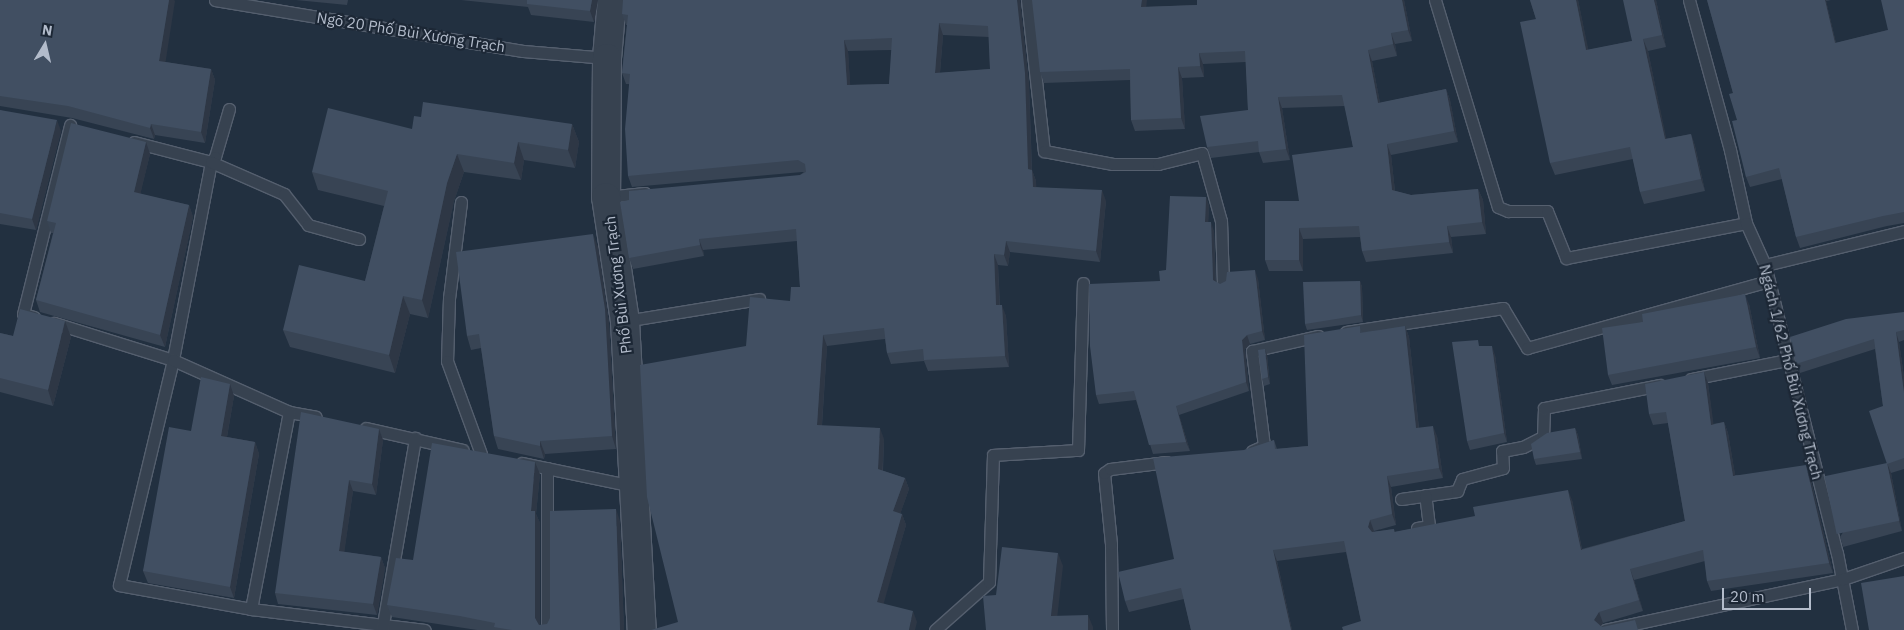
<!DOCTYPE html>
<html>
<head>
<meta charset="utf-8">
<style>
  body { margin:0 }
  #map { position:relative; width:1904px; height:630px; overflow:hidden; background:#223040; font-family:"IBM Plex Sans",sans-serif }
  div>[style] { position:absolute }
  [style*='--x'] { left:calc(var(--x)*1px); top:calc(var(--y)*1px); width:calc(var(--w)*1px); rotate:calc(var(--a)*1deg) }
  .roads { filter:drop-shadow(1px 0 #555f6e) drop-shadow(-1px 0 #555f6e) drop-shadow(0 1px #555f6e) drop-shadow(0 -1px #555f6e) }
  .service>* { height:11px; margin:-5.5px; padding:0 5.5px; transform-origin:5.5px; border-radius:5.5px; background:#374250 }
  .tertiary>* { height:28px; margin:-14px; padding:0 14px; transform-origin:14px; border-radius:14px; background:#374250 }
  .wall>* { inset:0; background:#384454 }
  .shaded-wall>* { inset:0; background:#2e3745 }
  .building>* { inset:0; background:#414f62; transform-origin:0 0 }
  span { translate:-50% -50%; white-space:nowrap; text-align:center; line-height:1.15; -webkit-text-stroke:4.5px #1c2735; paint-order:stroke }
  .street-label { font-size:15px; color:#b3bccb }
  .north { position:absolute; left:20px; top:20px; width:50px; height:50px; -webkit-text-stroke:4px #1c2735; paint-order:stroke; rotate:9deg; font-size:14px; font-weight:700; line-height:20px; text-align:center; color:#b3bccb }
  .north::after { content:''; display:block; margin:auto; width:18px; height:22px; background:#b3bccb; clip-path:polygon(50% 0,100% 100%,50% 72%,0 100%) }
  .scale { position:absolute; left:1722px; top:588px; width:89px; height:22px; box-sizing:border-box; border:2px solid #b3bccb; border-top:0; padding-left:6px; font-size:15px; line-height:18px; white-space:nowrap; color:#b3bccb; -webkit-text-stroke:4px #1c2735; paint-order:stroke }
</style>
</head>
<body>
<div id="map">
  <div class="roads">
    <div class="service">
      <i style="--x:215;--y:0;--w:312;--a:9.4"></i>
      <i style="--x:523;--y:51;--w:84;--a:4.8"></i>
      <i style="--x:1027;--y:0;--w:152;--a:83.6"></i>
      <i style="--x:1044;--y:151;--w:70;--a:10.7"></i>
      <i style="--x:1113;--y:164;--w:45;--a:0"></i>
      <i style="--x:1158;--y:164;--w:45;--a:-14"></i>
      <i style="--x:1202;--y:153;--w:71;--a:74.4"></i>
      <i style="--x:1221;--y:221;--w:65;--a:88.2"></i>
      <i style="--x:1435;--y:0;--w:216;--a:73.1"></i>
      <i style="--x:1498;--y:207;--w:11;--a:22"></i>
      <i style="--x:1508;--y:211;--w:39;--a:0"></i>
      <i style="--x:1547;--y:211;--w:51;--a:68"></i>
      <i style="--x:1566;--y:258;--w:183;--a:-11"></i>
      <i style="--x:1689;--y:0;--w:156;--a:74.7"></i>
      <i style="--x:1730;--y:150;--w:75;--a:77.6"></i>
      <i style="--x:1746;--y:223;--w:46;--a:65.7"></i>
      <i style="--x:1765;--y:265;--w:297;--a:76"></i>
      <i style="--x:1837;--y:553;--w:78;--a:79"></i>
      <i style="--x:229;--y:109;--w:50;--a:106.3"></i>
      <i style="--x:215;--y:157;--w:6;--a:129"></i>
      <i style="--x:211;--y:162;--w:202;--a:100.9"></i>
      <i style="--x:173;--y:360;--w:231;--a:103.5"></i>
      <i style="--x:119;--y:585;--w:134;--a:10.3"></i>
      <i style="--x:251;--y:609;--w:175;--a:6.9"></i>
      <i style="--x:134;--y:142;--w:80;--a:14.6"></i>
      <i style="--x:211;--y:162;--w:80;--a:23.7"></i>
      <i style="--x:284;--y:194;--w:39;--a:52"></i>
      <i style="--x:308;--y:225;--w:53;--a:15.4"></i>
      <i style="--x:606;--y:197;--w:39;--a:-6"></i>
      <i style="--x:461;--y:202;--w:97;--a:97.1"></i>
      <i style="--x:449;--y:298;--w:63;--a:91.8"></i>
      <i style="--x:447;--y:361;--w:99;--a:69.9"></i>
      <i style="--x:1765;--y:265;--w:143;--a:-13.7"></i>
      <i style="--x:34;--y:317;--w:11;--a:-165"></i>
      <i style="--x:23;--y:314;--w:195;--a:-76"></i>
      <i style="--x:625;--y:321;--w:136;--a:-9.3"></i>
      <i style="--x:54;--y:323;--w:125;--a:17.3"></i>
      <i style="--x:173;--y:360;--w:127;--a:24.1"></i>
      <i style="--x:289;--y:412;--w:27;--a:10"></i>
      <i style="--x:1346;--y:332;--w:159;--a:-8.7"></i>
      <i style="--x:1503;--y:308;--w:47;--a:59"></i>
      <i style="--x:1527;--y:348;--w:251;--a:-15.5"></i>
      <i style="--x:1691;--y:379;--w:98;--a:-11.2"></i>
      <i style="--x:366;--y:428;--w:99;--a:12.8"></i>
      <i style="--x:1252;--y:451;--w:13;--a:-23"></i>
      <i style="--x:1264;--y:446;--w:96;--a:-97.2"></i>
      <i style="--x:1252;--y:351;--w:68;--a:-12.8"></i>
      <i style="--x:522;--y:463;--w:113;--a:11.7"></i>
      <i style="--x:1401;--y:499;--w:57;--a:-8.1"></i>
      <i style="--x:1457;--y:491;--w:13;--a:-67"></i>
      <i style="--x:1462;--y:479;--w:42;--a:-15"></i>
      <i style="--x:1503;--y:468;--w:17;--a:-93"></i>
      <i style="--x:1502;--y:451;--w:21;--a:-11"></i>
      <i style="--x:1523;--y:447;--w:22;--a:-27"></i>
      <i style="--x:1543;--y:437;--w:29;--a:-88"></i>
      <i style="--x:1544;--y:408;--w:118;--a:-11.2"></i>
      <i style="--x:1417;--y:528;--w:12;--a:-9"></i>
      <i style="--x:1429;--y:526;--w:31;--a:-97"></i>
      <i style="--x:251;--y:609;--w:201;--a:-79.1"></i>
      <i style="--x:382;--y:630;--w:195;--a:-80.2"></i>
      <i style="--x:547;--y:630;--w:162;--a:-90"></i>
      <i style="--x:935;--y:630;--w:72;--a:-41.6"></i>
      <i style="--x:989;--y:582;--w:127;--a:-88.2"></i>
      <i style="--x:993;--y:455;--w:85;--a:-3.4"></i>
      <i style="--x:1078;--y:450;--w:167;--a:-88.3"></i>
      <i style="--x:1112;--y:630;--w:86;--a:-90.7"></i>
      <i style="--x:1111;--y:544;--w:71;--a:-95.6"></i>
      <i style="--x:1104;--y:473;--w:7;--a:-34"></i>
      <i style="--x:1110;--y:469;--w:57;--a:-7"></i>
      <i style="--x:1605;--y:630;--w:243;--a:-12.1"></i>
      <i style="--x:1843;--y:579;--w:65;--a:-19"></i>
    </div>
    <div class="tertiary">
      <i style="--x:612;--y:0;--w:58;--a:94.9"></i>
      <i style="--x:607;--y:58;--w:139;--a:90.4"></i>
      <i style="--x:606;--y:197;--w:125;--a:81.3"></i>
      <i style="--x:625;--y:321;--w:309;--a:86.9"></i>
    </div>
  </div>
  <div class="wall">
    <i style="clip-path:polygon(0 0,174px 0,165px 62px,211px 69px,215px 80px,205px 143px,155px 135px,154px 139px,72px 118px,0 106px)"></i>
    <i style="clip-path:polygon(296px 0,348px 0,347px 5px)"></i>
    <i style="clip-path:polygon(461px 0,598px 0,594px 22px,531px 15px,528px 7px)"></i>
    <i style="clip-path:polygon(1197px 0,1404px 0,1412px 41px,1395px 44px,1397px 56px,1372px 61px,1380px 103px,1446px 89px,1450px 100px,1458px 142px,1391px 155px,1395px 191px,1411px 195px,1478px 189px,1483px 200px,1486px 234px,1451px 237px,1453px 253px,1366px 262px,1362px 251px,1360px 237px,1303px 239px,1303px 271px,1269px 271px,1265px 260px,1299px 201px,1353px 147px,1345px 106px,1282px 108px,1290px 160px,1263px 163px,1259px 152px,1211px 158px,1207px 147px,1248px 110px,1246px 62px,1203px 64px,1204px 77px,1182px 78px,1185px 129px,1135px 131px,1131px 120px,1130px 80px,1044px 83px,1040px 72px,1146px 7px,1197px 5px)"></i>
    <i style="clip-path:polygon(1530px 0,1578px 0,1588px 50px,1632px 41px,1656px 0,1666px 47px,1648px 51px,1666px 139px,1691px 134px,1695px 146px,1705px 191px,1644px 204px,1640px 192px,1633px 159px,1555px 175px,1550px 163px,1536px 19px)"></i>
    <i style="clip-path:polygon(1707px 0,1831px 0,1826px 1px,1836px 43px,1888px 30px,1904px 0,1904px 223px,1887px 226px,1800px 248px,1796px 237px,1782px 179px,1750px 187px,1746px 177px,1733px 93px)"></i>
    <i style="clip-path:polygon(evenodd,1020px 1px,1029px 84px,1032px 170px,1036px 181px,1036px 187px,1106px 201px,1100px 262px,1010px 252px,1008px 266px,998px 265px,1000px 305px,1006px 316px,1009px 367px,928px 371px,924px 361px,891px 364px,887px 353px,885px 339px,827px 346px,822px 426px,884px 439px,883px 471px,905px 478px,909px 489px,900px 514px,902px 514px,906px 525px,883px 603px,917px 622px,678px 622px,746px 346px,790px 301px,800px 287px,797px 241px,703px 250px,704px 256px,633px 269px,629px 258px,800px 175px,804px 172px,802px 172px,632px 187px,628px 176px,629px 84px,626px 84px,622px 73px,627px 25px,626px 25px,622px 14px,1020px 1px,943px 35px,989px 37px,990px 69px,940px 73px,943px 35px,1020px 1px,892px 50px,889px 84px,850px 85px,848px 51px,892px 50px)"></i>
    <i style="clip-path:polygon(0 110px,61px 131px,36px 230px,0 224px)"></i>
    <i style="clip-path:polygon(421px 117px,572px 124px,579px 142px,575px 168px,524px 160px,521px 180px,464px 172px,454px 201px,428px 318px,410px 314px,395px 373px,290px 347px,283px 330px,365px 281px,384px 206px,318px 190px,312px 172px,412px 129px)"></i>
    <i style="clip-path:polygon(146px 142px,150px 154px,140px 194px,189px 205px,193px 217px,165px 347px,40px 312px,36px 300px,53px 233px,51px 233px,47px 221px)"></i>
    <i style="clip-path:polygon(1206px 197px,1209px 206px,1208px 222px,1214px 231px,1216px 282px,1220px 284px,1258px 279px,1265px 340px,1250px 344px,1245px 349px,1249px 391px,1179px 415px,1190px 451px,1153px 454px,1136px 400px,1099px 404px,1096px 395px,1166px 270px)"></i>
    <i style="clip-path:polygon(598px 247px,609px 323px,616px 449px,545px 454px,544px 459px,498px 449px,494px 436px,481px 348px,471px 350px,467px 336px)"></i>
    <i style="clip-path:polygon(1360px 281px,1362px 287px,1363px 322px,1307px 330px,1305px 324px)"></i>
    <i style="clip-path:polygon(1749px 304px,1760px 358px,1612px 385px,1608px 375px,1643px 322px)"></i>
    <i style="clip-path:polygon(1904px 312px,1904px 340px,1899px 342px,1904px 377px,1904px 469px,1891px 473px,1902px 531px,1843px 547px,1840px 537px,1887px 463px,1883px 406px,1875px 349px,1800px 373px,1796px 364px)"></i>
    <i style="clip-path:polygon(1360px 326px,1362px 332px,1405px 326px,1409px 337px,1419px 428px,1437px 436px,1443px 478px,1391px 487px,1396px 525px,1374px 531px,1373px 532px,1394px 529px,1395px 532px,1572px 500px,1582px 549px,1685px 521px,1668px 423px,1653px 425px,1649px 414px,1704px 372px,1708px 383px,1713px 424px,1724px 422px,1728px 433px,1735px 475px,1810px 476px,1833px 573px,1711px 591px,1707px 581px,1705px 561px,1634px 580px,1643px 611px,1603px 623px,1601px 626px,1602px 627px,1639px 630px,1361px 621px,1346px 552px,1277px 561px,1292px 630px,1191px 630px,1184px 599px,1129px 612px,1125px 601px,1174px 559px,1244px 450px,1274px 440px,1277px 449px,1308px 446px)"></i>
    <i style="clip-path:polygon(0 333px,13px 336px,71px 337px,53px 406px,0 392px)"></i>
    <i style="clip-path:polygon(1480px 346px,1495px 355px,1507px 442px,1470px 450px,1467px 441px)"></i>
    <i style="clip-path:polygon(1267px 355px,1270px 384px,1264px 386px,1262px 379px)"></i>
    <i style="clip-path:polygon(230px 384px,234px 396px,227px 437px,255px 442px,259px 454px,234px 598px,148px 583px,143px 571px,191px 431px)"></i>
    <i style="clip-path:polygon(1575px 428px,1578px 435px,1582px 459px,1536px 465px,1534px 459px)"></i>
    <i style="clip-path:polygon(379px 429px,383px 440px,376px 495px,353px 491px,344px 552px,381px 557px,385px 568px,377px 615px,278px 604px,275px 593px)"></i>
    <i style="clip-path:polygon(540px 474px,536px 514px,540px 523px,540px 625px,547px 624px,620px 521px,624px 630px,477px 630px,464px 628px,392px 617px,387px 605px,413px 560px)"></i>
  </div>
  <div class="shaded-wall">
    <i style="clip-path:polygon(169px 0,174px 0,175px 1px,164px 72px,159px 61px)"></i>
    <i style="clip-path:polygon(592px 0,598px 0,594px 22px,590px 11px)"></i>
    <i style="clip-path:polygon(1017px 0,1020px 0,1029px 84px,1032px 180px,1028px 169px)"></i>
    <i style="clip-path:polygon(1142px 0,1147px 0,1145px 18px,1141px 7px)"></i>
    <i style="clip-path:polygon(1402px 0,1404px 0,1412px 41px,1408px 30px)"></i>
    <i style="clip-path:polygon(1576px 0,1578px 0,1591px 62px,1586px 50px)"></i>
    <i style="clip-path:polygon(1654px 0,1656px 0,1666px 47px,1662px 35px)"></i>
    <i style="clip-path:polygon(1825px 0,1826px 0,1838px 53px,1835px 43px)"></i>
    <i style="clip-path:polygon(939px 23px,943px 35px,939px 84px,935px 73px)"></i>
    <i style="clip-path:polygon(1391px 33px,1395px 44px,1397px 56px,1393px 44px)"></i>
    <i style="clip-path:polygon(1643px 39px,1648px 51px,1669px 151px,1665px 139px)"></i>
    <i style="clip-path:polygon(844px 40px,848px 51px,851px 96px,847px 85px)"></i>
    <i style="clip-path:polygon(1368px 50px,1372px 61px,1382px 114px,1378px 103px)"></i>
    <i style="clip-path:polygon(1199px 53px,1203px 64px,1204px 77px,1200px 66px)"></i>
    <i style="clip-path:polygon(1178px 67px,1182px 78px,1185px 129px,1181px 118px)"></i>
    <i style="clip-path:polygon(211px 69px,215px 80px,205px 143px,201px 132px)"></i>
    <i style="clip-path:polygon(1446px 89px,1450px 100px,1458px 142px,1454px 131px)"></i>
    <i style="clip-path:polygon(1278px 97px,1282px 108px,1290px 160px,1286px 149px)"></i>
    <i style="clip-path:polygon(57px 120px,61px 131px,36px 230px,32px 219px)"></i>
    <i style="clip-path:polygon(151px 124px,155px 135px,154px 139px,150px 128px)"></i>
    <i style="clip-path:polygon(572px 124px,579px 142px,575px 168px,568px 150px)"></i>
    <i style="clip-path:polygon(1691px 134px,1695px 146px,1705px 191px,1701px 179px)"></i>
    <i style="clip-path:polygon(146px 142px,150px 154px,138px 204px,134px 192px)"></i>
    <i style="clip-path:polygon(518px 142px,524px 160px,521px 180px,514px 163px)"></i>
    <i style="clip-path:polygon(1387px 144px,1391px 155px,1396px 201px,1392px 190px)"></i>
    <i style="clip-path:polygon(457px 154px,464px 172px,454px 201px,428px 318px,422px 300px,447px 183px)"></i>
    <i style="clip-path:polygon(1032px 170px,1036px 181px,1037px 198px,1033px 187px)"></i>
    <i style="clip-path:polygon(1478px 189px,1483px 200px,1486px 234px,1482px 222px)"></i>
    <i style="clip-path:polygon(1102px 190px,1106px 201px,1100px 262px,1096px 251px)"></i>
    <i style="clip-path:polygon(1206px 197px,1209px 206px,1208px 231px,1205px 222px)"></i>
    <i style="clip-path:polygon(189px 205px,193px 217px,165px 347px,160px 335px)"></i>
    <i style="clip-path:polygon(1211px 222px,1214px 231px,1216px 290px,1213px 280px)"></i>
    <i style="clip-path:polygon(1447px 226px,1451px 237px,1453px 253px,1449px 242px)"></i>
    <i style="clip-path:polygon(1299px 228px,1303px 239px,1303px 271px,1299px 260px)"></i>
    <i style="clip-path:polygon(593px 234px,598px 247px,609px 323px,616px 449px,612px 436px)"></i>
    <i style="clip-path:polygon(699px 239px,703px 250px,704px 256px,700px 245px)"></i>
    <i style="clip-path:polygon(1006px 241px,1010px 252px,1008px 266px,1004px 255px)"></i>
    <i style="clip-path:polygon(994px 254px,998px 265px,1000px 316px,996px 305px)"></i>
    <i style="clip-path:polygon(1255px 270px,1258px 279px,1265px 340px,1262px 331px)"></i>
    <i style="clip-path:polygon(1360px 281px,1362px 287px,1363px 322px,1361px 315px)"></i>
    <i style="clip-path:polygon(1745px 294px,1749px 304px,1760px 358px,1756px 347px)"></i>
    <i style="clip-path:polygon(403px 296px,410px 314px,395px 373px,389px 355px)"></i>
    <i style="clip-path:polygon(1002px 305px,1006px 316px,1009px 367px,1005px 356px)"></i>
    <i style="clip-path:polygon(65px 321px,71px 337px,53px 406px,48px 390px)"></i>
    <i style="clip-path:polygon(1405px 326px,1409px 337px,1420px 439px,1416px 428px)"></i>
    <i style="clip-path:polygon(1896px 332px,1899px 342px,1904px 377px,1904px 393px)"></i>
    <i style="clip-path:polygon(823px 335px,827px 346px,821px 437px,817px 425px)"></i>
    <i style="clip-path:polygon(1247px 335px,1250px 344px,1245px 349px,1249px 391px,1246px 382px,1242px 340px)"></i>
    <i style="clip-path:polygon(1492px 346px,1495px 355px,1507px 442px,1504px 433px)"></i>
    <i style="clip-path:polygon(1265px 349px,1267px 355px,1270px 384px,1268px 377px)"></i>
    <i style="clip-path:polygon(1704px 372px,1708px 383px,1715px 435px,1711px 425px)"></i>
    <i style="clip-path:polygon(230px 384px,234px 396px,225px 448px,221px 436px)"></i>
    <i style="clip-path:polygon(1176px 406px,1179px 415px,1190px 451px,1186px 442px)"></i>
    <i style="clip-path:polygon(1724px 422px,1728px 433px,1737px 486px,1733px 476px)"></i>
    <i style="clip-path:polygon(1433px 426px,1437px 436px,1443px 478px,1439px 468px)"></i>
    <i style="clip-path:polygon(880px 428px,884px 439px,882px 480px,878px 469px)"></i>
    <i style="clip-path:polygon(1575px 428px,1578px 435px,1582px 459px,1580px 452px)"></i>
    <i style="clip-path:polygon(379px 429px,383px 440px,376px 495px,372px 484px)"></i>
    <i style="clip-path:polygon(540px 441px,545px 454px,544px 459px,540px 446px)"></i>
    <i style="clip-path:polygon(255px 442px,259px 454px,234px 598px,230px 587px)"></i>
    <i style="clip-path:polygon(535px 462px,540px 474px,536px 514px,540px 523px,540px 630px,535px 618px,531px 511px)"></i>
    <i style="clip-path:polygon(1887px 463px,1891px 473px,1902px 531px,1899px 521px)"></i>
    <i style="clip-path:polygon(1806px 465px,1810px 476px,1833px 573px,1829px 563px)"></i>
    <i style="clip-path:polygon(1387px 476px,1391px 487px,1396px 525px,1392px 514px)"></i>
    <i style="clip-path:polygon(905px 478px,909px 489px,897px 523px,893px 511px)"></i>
    <i style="clip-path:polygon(349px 480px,353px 491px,343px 562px,339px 551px)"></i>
    <i style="clip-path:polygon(1568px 490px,1572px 500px,1584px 560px,1581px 550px)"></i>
    <i style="clip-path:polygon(616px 509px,620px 521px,624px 630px,620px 630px)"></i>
    <i style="clip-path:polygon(902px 514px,906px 525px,881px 613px,877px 602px)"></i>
    <i style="clip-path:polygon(1370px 520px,1374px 531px,1372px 538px,1368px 527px)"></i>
    <i style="clip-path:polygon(1273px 550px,1277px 561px,1292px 630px,1291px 630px)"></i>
    <i style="clip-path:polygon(1058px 553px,1063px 566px,1056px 628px,1051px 616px)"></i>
    <i style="clip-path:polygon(381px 557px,385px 568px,377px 615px,373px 604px)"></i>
    <i style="clip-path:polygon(1630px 569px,1634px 580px,1643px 611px,1639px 600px)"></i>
    <i style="clip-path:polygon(913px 611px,917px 622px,915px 630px,909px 630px)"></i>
    <i style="clip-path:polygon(1599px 612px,1603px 623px,1598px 630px,1594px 620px)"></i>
    <i style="clip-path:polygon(1088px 615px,1093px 627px,1093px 630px,1088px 630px)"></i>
  </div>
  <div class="building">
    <i style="clip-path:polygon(0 0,169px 0,159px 61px,211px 69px,201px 132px,151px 124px,150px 128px,68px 106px,0 96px)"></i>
    <i style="clip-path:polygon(527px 0,592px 0,590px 11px,527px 4px)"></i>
    <i style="clip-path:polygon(evenodd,623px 0,1017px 0,1025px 73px,1028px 169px,1032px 170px,1033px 187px,1102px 190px,1096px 251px,1006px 241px,1004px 255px,994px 254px,996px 305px,1002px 305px,1005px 356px,924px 360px,923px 349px,887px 353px,884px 328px,823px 335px,817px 425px,880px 428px,878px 469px,905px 478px,893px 511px,902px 514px,877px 602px,913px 611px,909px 630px,651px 630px,678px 622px,647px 497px,640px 365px,746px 346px,750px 297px,790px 301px,791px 287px,800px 287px,796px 229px,699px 239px,700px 245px,629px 258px,620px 202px,629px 200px,629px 191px,800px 175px,806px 172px,805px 164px,798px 160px,628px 176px,625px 129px,630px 74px,622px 73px,628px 15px,622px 14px,623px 0,939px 23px,988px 26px,990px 69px,935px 73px,939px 23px,623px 0,892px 38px,889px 84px,847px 85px,844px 40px,892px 38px)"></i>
    <i style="clip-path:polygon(1032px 0,1142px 0,1141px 7px,1197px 5px,1197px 0,1402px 0,1408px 30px,1391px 33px,1393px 44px,1368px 50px,1378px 103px,1446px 89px,1454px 131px,1387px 144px,1392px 190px,1411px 195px,1478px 189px,1482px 222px,1447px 226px,1449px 242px,1362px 251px,1359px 226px,1299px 228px,1299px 260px,1265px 260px,1265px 201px,1299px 201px,1292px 155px,1353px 147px,1342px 95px,1278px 97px,1286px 149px,1259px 152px,1258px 141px,1207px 147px,1200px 116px,1248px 110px,1245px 51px,1199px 53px,1200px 66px,1178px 67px,1181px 118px,1131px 120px,1130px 69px,1040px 72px)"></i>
    <i style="clip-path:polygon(1530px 0,1576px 0,1586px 50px,1632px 41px,1623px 0,1654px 0,1662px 35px,1643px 39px,1665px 139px,1691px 134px,1701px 179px,1640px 192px,1630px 147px,1550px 163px,1520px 22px,1536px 19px)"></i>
    <i style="clip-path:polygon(1707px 0,1825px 0,1835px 43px,1888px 30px,1881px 0,1904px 0,1904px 212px,1883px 216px,1796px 237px,1779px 168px,1746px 177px,1732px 121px,1737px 120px,1729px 94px,1733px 93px)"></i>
    <i style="clip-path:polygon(423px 102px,572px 124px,568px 150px,518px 142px,514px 163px,457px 154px,447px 183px,422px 300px,403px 296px,389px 355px,283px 330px,299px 265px,365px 281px,388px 191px,312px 172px,328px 108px,412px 129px,414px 116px,421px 117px)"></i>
    <i style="clip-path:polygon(0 110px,57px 120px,32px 219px,0 213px)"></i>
    <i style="clip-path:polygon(71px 123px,146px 142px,134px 192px,189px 205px,160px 335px,36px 300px,56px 223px,47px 221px)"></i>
    <i style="clip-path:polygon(1170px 196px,1206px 197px,1205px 222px,1211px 222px,1213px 280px,1220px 284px,1226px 281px,1227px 272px,1255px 270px,1262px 331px,1247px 335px,1242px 340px,1246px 382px,1176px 406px,1186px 442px,1149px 445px,1134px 391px,1096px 395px,1090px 346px,1089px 284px,1160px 281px,1159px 271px,1166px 270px)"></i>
    <i style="clip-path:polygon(593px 234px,605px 309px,612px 436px,540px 441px,540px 446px,494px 436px,479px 334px,467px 336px,456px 252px)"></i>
    <i style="clip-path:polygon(1360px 281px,1361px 315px,1305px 324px,1303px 282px)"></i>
    <i style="clip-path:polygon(1745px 294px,1756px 347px,1608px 375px,1602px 328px,1643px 322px,1642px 314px)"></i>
    <i style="clip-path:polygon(20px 309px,65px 321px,48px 390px,0 378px,0 333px,13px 336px)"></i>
    <i style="clip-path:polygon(1904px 312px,1904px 330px,1896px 332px,1904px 393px,1904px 458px,1887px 464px,1869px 411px,1883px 406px,1874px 339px,1796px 364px,1790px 337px,1846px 319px)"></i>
    <i style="clip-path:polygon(1360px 326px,1360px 333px,1405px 326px,1416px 428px,1433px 426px,1439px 468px,1387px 476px,1392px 514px,1370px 520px,1368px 527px,1372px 532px,1394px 529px,1394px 532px,1475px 516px,1473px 507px,1568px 490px,1581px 550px,1685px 521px,1666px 412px,1649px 414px,1645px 384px,1704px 372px,1711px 425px,1724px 422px,1733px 476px,1806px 465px,1829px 563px,1707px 581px,1703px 550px,1630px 569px,1639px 600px,1599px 612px,1594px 620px,1602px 627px,1635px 620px,1638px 630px,1343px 630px,1342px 627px,1361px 621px,1344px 541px,1273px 550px,1291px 630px,1191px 630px,1181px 588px,1125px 601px,1118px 572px,1174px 559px,1153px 458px,1244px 450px,1274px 440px,1275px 449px,1308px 446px,1304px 335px)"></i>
    <i style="clip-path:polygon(1478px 340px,1479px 346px,1492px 346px,1504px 433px,1467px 441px,1452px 342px)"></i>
    <i style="clip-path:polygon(1265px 349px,1268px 377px,1262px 379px,1258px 350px)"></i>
    <i style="clip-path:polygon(201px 377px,230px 384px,221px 436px,255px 442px,230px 587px,143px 571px,169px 427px,191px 431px)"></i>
    <i style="clip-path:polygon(301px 412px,379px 429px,372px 484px,349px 480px,339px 551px,381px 557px,373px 604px,275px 593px)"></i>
    <i style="clip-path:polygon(1575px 428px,1580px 452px,1534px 459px,1531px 444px,1547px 433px)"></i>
    <i style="clip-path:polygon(432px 443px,535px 462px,531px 511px,535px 511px,535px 618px,539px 625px,547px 624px,550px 618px,550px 511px,616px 509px,620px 630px,512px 630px,494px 627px,495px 623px,460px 616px,387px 605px,396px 558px,413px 560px)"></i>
    <i style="left:1887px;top:463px;width:59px;height:64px;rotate:78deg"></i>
    <i style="clip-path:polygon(1002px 547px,1058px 553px,1051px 616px,1088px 615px,1088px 630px,986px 630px,983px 596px,996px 595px)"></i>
    <i style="clip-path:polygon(1904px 576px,1904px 630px,1869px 630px,1861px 583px)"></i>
  </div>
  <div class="street-label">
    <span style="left:411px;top:32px;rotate:9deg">Ngõ 20 Phố Bùi Xương Trạch</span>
    <span style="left:618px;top:285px;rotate:-97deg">Phố Bùi Xương Trạch</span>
    <span style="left:1791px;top:372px;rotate:76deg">Ngách 1/62 Phố Bùi Xương Trạch</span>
  </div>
  <div class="north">N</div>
  <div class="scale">20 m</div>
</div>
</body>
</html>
